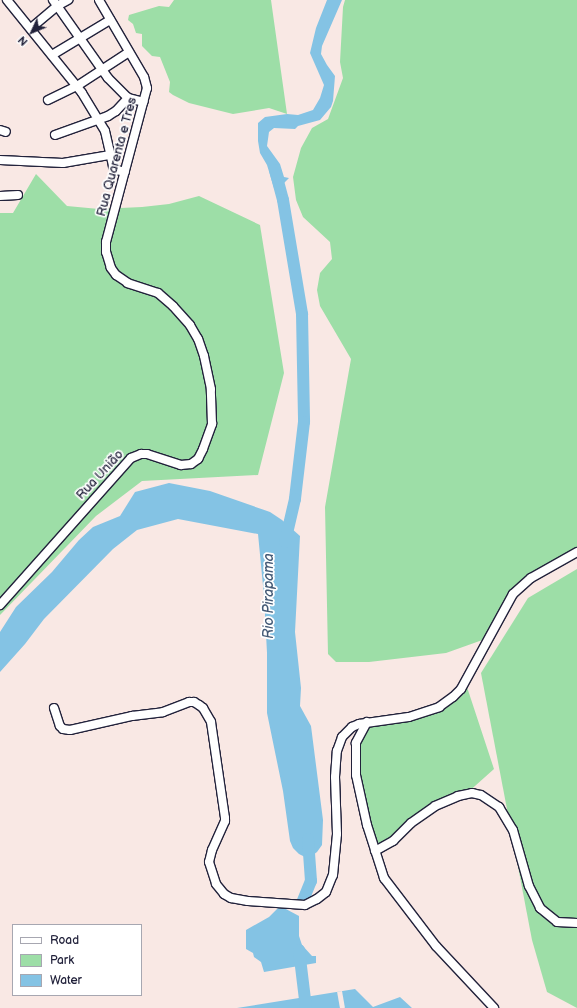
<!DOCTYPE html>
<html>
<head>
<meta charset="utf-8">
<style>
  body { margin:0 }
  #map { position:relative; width:577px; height:1008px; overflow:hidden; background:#f9e8e4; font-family:"Balsamiq Sans",sans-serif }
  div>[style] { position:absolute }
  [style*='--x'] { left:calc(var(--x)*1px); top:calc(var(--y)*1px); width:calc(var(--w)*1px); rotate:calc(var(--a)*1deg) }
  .green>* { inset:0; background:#9ddea7 }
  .water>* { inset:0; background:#84c3e4 }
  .pier>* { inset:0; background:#f9e8e4; transform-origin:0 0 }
  .river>* { height:12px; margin:-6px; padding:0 6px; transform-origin:6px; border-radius:6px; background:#84c3e4 }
  .roads { filter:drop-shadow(1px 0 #22223b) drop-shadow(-1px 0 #22223b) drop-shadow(0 1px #22223b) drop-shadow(0 -1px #22223b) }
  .street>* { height:8px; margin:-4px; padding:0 4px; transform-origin:4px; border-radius:4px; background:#fff }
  span { translate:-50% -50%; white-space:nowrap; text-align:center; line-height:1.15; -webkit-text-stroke:3.5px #fff; paint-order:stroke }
  .street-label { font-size:13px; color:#22223b }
  .water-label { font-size:14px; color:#445a76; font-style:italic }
  .legend { position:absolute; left:12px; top:924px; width:130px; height:72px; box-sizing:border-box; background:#fff; border:1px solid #a7a7b1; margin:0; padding:5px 7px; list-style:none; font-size:12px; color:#22223b }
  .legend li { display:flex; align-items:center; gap:8px; height:20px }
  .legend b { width:20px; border:1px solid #a7a7b1 }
  .north { position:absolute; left:12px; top:12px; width:40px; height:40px; -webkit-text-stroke:3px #fff; paint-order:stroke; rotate:226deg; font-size:11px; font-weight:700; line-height:16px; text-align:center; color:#22223b }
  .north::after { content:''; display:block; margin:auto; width:14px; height:18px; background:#22223b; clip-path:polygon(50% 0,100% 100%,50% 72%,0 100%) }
</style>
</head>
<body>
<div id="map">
  <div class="green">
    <i style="clip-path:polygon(174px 0,271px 0,287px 114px,269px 108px,233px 114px,189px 103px,173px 95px,169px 92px,170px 82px,160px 57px,152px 56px,142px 46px,142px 34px,136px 33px,133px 24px,128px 20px,129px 15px,159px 6px,169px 7px)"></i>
    <i style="clip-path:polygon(345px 0,577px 0,577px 552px,522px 585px,488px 638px,446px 653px,369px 662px,336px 662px,328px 654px,325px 507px,351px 359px,320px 306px,317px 290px,320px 273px,332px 259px,330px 242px,303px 217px,296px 200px,293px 177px,301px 148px,312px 128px,328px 119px,343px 78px,340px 62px,343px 7px)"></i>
    <i style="clip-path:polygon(36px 174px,67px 206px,99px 209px,142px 207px,169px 204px,199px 196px,260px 225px,284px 373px,258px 475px,142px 481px,96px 516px,0 615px,0 213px,13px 213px)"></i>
    <i style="clip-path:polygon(577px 569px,577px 1008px,547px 992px,532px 940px,481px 673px,528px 598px)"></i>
    <i style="clip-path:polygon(465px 681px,494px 769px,466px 794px,457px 796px,375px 850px,361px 788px,357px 744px,360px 724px,439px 708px)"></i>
  </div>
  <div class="water">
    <i style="clip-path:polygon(327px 0,342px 0,322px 46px,321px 54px,327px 65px,335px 76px,333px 101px,331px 107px,320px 120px,298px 126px,295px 129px,274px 128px,269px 132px,267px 146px,280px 164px,284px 177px,289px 178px,282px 185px,274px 188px,267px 165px,260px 153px,258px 141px,258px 123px,265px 117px,287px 114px,298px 115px,313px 110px,320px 98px,324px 85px,310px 53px,316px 28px)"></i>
    <i style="clip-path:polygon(169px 483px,210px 491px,270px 512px,282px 520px,300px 536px,295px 632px,301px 688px,300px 706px,311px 726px,323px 820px,322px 845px,317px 852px,313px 855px,305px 857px,299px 854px,293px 848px,290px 841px,283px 791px,267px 713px,267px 653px,264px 596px,258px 534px,178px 519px,137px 530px,113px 549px,44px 619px,25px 644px,0 672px,0 632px,16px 607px,52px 572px,79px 540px,93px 527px,120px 516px,135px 492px)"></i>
    <i style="clip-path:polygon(278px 908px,284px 908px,299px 916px,299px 936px,302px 945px,312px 956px,316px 956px,316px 963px,264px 972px,261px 962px,254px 957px,253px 953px,246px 949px,246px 930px,269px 917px)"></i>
    <i style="clip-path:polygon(355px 989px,373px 1007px,400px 997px,412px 1008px,237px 1008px)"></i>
  </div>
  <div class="pier">
    <i style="left:342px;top:991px;width:17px;height:5px;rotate:80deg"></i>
  </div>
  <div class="river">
    <i style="--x:275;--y:170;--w:31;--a:75"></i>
    <i style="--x:283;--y:200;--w:116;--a:80.5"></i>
    <i style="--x:302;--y:314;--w:108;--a:88.9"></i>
    <i style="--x:304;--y:422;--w:78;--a:96.7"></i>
    <i style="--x:295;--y:499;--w:44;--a:103.1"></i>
    <i style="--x:302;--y:903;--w:24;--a:-68"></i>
    <i style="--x:311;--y:881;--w:42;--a:-94.1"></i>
    <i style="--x:299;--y:950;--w:58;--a:83.1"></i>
  </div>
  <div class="roads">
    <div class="street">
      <i style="--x:7;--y:0;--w:119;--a:51.1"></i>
      <i style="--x:82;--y:93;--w:44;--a:58.8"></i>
      <i style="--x:105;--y:131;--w:36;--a:77"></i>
      <i style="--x:113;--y:166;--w:6;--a:45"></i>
      <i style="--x:117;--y:170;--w:8;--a:14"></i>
      <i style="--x:53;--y:0;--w:95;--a:54.8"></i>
      <i style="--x:108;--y:78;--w:28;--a:45"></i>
      <i style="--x:128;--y:98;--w:16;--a:14"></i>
      <i style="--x:31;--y:28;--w:34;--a:-40"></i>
      <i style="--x:57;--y:6;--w:13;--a:-29"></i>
      <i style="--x:52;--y:55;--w:68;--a:-31.1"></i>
      <i style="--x:48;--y:100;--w:32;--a:-26"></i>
      <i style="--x:77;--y:86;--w:62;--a:-33.2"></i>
      <i style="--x:0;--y:130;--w:6;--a:18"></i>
      <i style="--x:55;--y:135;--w:56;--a:-19.7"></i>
      <i style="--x:108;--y:116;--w:9;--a:-32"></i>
      <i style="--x:116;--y:111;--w:18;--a:-47"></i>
      <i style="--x:0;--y:160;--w:63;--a:2.7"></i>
      <i style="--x:63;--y:163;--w:48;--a:-9.7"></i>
      <i style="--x:0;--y:196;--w:18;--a:-3"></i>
      <i style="--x:0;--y:605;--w:197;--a:-48.3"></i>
      <i style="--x:131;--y:458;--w:11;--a:-22"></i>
      <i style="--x:141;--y:454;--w:6;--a:0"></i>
      <i style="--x:147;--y:454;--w:36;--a:18"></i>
      <i style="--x:181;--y:465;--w:10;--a:-6"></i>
      <i style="--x:191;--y:464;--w:9;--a:-36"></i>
      <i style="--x:198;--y:459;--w:11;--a:-63"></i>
      <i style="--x:203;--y:449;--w:27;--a:-70"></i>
      <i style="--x:212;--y:424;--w:35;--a:-92"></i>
      <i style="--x:211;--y:389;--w:34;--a:-102"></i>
      <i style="--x:204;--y:356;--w:18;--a:-109"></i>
      <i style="--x:198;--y:339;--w:16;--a:-120"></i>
      <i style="--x:190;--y:325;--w:25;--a:-132"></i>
      <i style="--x:173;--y:306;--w:20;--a:-139"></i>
      <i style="--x:158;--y:293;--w:32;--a:-162"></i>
      <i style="--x:128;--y:283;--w:14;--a:-146"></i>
      <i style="--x:116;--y:275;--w:9;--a:-126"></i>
      <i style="--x:111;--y:268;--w:17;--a:-107"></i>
      <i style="--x:106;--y:252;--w:10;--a:-90"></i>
      <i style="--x:106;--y:242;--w:159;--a:-75.1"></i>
      <i style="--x:147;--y:88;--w:11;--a:-105"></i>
      <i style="--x:144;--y:77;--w:89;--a:-120.3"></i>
      <i style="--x:54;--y:708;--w:19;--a:72"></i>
      <i style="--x:60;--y:726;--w:4;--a:45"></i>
      <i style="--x:63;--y:729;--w:7;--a:8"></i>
      <i style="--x:70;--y:730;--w:64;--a:-12.7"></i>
      <i style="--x:132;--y:716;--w:31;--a:-7"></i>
      <i style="--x:163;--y:712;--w:28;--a:-21"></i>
      <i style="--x:189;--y:702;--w:5;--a:0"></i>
      <i style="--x:194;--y:702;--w:6;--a:31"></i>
      <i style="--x:199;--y:705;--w:5;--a:37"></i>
      <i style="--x:203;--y:708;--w:16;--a:60"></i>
      <i style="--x:211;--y:722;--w:97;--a:81.7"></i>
      <i style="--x:225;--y:818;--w:3;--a:90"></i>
      <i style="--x:225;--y:821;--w:32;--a:114"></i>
      <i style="--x:212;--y:850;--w:12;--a:104"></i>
      <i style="--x:209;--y:862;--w:23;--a:72"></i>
      <i style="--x:216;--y:884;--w:13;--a:51"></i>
      <i style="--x:224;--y:894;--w:8;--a:30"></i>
      <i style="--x:231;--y:898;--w:17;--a:10"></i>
      <i style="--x:248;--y:901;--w:57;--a:4"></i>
      <i style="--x:305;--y:905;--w:13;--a:-27"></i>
      <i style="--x:317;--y:899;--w:11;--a:-38"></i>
      <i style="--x:326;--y:892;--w:18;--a:-68"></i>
      <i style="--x:333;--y:875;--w:41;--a:-84.4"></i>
      <i style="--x:337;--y:834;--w:57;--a:-92"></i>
      <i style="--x:335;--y:777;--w:26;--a:-86"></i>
      <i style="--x:337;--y:751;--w:15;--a:-70"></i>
      <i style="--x:342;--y:737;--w:14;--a:-45"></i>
      <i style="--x:352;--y:727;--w:8;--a:-23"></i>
      <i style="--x:359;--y:724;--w:50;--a:-8"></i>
      <i style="--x:409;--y:717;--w:32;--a:-18"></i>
      <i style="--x:439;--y:707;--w:17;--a:-36"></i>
      <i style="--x:453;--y:697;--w:11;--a:-45"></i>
      <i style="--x:461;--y:689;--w:108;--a:-61.3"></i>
      <i style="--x:513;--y:594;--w:24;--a:-42"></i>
      <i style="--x:531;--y:578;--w:53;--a:-29.5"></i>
      <i style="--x:367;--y:722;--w:24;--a:118"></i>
      <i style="--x:356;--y:743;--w:32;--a:90"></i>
      <i style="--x:356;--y:775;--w:51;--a:77.6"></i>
      <i style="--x:367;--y:825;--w:56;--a:72.2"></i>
      <i style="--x:384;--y:878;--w:86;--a:52.6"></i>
      <i style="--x:436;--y:946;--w:85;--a:46.9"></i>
      <i style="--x:375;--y:851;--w:21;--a:-29"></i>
      <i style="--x:393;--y:841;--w:25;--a:-45"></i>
      <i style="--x:411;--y:823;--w:29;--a:-35"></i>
      <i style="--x:435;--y:806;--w:25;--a:-23"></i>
      <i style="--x:458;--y:796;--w:14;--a:-12"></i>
      <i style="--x:472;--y:793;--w:9;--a:13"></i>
      <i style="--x:481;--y:795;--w:22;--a:34"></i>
      <i style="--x:499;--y:807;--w:27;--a:59"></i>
      <i style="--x:513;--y:830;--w:58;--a:74.1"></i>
      <i style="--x:529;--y:886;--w:25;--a:63"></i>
      <i style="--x:540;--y:908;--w:22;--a:39"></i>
      <i style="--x:557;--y:922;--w:20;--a:3"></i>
    </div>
  </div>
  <div class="street-label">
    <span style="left:117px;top:157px;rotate:-75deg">Rua Quarenta e Tres</span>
    <span style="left:100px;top:475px;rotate:-47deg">Rua União</span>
  </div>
  <div class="water-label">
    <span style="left:269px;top:596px;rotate:-90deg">Rio Pirapama</span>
  </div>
  <ul class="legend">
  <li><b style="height:5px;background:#fff"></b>Road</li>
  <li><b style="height:11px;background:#9ddea7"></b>Park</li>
  <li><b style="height:11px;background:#84c3e4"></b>Water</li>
  </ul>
  <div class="north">N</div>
</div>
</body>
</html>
